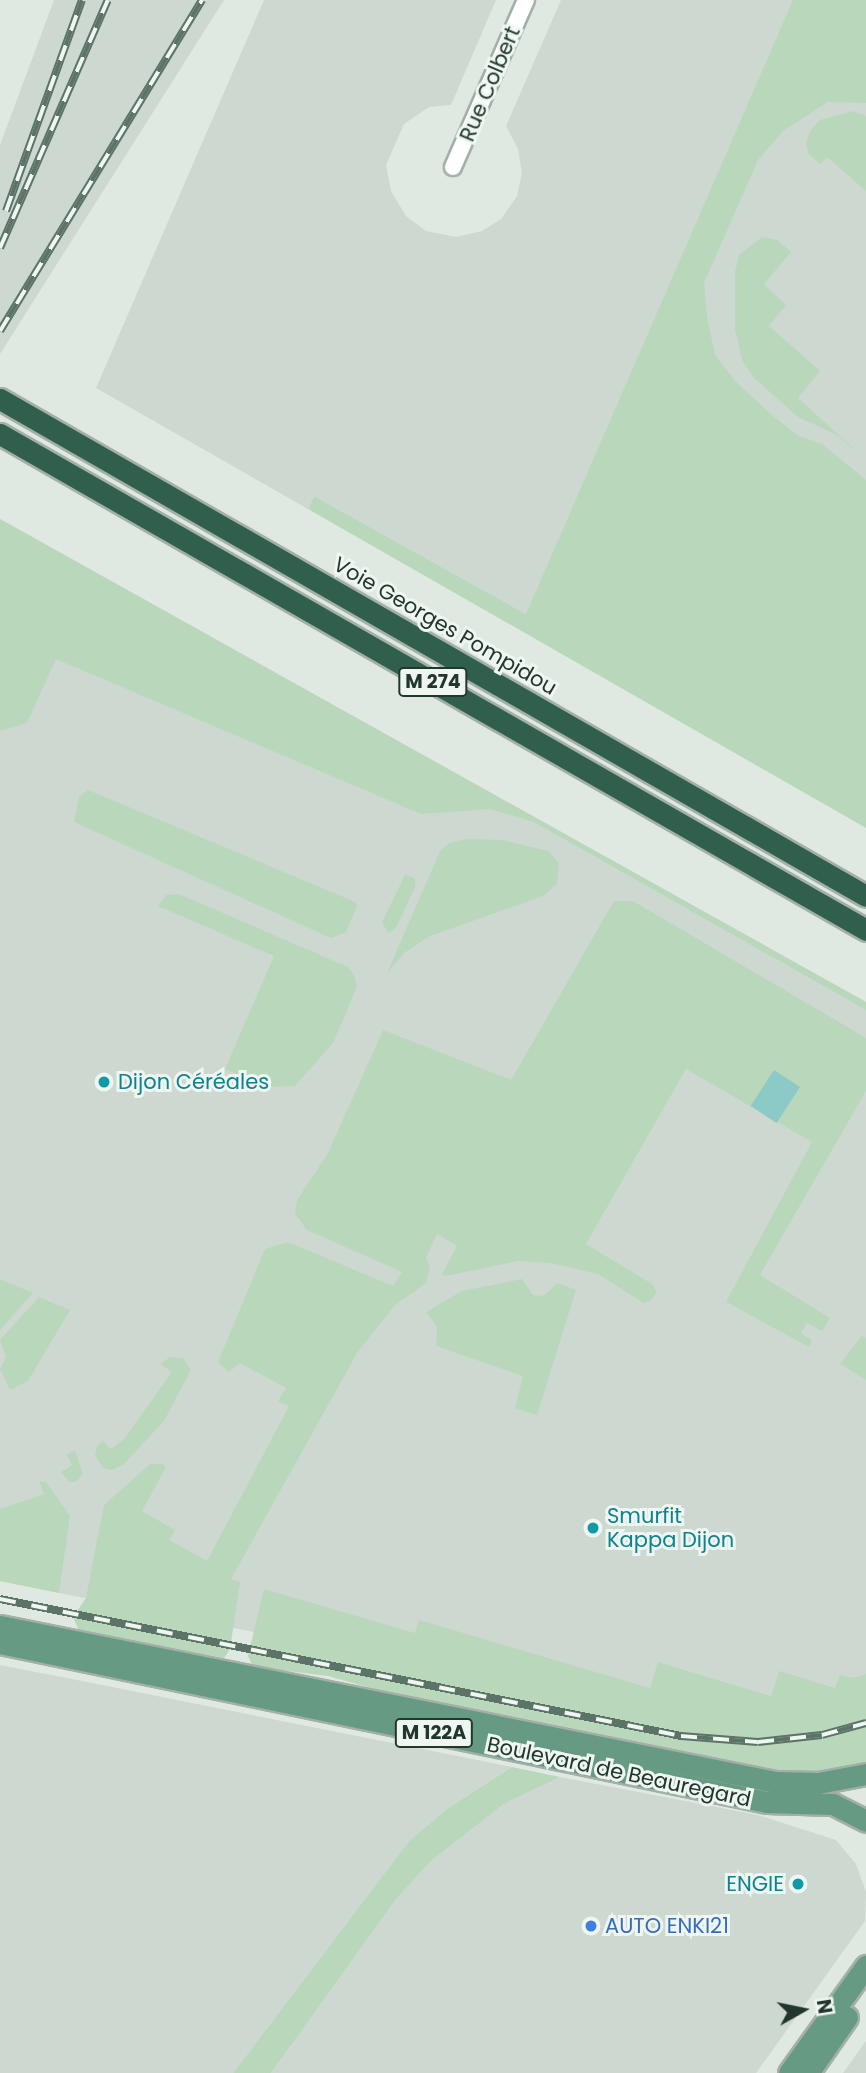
<!DOCTYPE html>
<html>
<head>
<meta charset="utf-8">
<style>
  body { margin:0 }
  #map { position:relative; width:866px; height:2073px; overflow:hidden; background:#dfe9e2; font-family:Poppins,sans-serif }
  div>[style] { position:absolute }
  [style*='--x'] { left:calc(var(--x)*1px); top:calc(var(--y)*1px); width:calc(var(--w)*1px); rotate:calc(var(--a)*1deg) }
  .built>* { inset:0; background:#cdd8d1 }
  .green>* { inset:0; background:#b9d8bb }
  .water>* { inset:0; background:#8bcac6; transform-origin:0 0 }
  .roads { filter:drop-shadow(2px 0 #a2b0a8) drop-shadow(-2px 0 #a2b0a8) drop-shadow(0 2px #a2b0a8) drop-shadow(0 -2px #a2b0a8) }
  .street>* { height:16px; margin:-8px; padding:0 8px; transform-origin:8px; border-radius:8px; background:#fff }
  .primary>* { height:21px; margin:-10.5px; padding:0 10.5px; transform-origin:10.5px; border-radius:10.5px; background:#679a83 }
  .highway>* { height:21px; margin:-10.5px; padding:0 10.5px; transform-origin:10.5px; border-radius:10.5px; background:#30604d }
  .rail>* { height:8px; margin-top:-4px; transform-origin:0; background:repeating-linear-gradient(90deg,#eff6f1 0 16px,#5c7368 0 32px); box-sizing:border-box; border-block:2px solid #5c7368 }
  .dots>* { width:19px; height:19px; translate:-50% -50%; box-sizing:border-box; border:4px solid #eff6f1; border-radius:50% }
  span { translate:-50% -50%; white-space:nowrap; text-align:center; line-height:1.15; -webkit-text-stroke:6px #eff6f1; paint-order:stroke }
  .shield-label span { padding:2px 5px; background:#eff6f1; border:2px solid; border-radius:5px; -webkit-text-stroke-width:0 }
  .shield-label { font-size:19px; color:#21372d; font-weight:700 }
  .street-label { font-size:21px; color:#21372d }
  .culture-label { font-size:21px; color:#0d838f }
  .left { translate:0 -50%; text-align:left }
  .right { translate:-100% -50%; text-align:right }
  .shop-label { font-size:21px; color:#366cbe }
  .north { position:absolute; left:768px; top:1975px; width:70px; height:70px; -webkit-text-stroke:5px #eff6f1; paint-order:stroke; rotate:81deg; font-size:19px; font-weight:700; line-height:28px; text-align:center; color:#21372d }
  .north::after { content:''; display:block; margin:auto; width:24px; height:32px; background:#21372d; clip-path:polygon(50% 0,100% 100%,50% 72%,0 100%) }
</style>
</head>
<body>
<div id="map">
  <div class="built">
    <i style="clip-path:polygon(54px 0,224px 0,0 354px,0 145px)"></i>
    <i style="clip-path:polygon(264px 0,496px 0,451px 105px,429px 107px,404px 124px,386px 165px,391px 191px,406px 216px,426px 231px,456px 237px,482px 231px,501px 219px,517px 196px,522px 173px,518px 149px,506px 126px,561px 0,866px 0,866px 779px,553px 629px,314px 496px,308px 509px,96px 388px)"></i>
    <i style="clip-path:polygon(0 519px,866px 1002px,866px 1705px,667px 1715px,0 1581px)"></i>
    <i style="clip-path:polygon(0 1665px,77px 1680px,512px 1767px,448px 1808px,409px 1841px,233px 2073px,0 2073px)"></i>
    <i style="clip-path:polygon(560px 1777px,758px 1815px,836px 1840px,856px 1864px,866px 1892px,865px 1921px,756px 2073px,271px 2073px,397px 1898px,431px 1861px,504px 1804px)"></i>
    <i style="clip-path:polygon(866px 2041px,866px 2073px,843px 2073px)"></i>
  </div>
  <div class="green">
    <i style="clip-path:polygon(793px 0,866px 0,866px 103px,828px 102px,783px 131px,758px 160px,704px 283px,707px 316px,715px 355px,737px 383px,774px 417px,799px 436px,822px 444px,866px 480px,866px 828px,308px 509px,314px 496px,526px 614px)"></i>
    <i style="clip-path:polygon(853px 111px,866px 116px,866px 191px,827px 157px,820px 164px,808px 153px,806px 144px,810px 131px,820px 120px)"></i>
    <i style="clip-path:polygon(762px 237px,777px 240px,791px 252px,764px 284px,786px 305px,769px 326px,820px 371px,798px 398px,866px 460px,837px 435px,798px 417px,753px 377px,742px 360px,735px 330px,735px 272px,739px 255px)"></i>
    <i style="clip-path:polygon(0 519px,866px 1002px,866px 1010px,534px 822px,490px 809px,421px 814px,56px 659px,27px 723px,0 731px)"></i>
    <i style="clip-path:polygon(88px 790px,353px 901px,358px 904px,346px 932px,331px 938px,74px 822px,79px 797px)"></i>
    <i style="clip-path:polygon(467px 839px,503px 840px,548px 851px,559px 863px,557px 884px,543px 896px,430px 936px,404px 953px,387px 973px,440px 851px,449px 843px)"></i>
    <i style="clip-path:polygon(405px 875px,415px 878px,415px 887px,396px 928px,388px 933px,382px 922px)"></i>
    <i style="clip-path:polygon(179px 894px,348px 967px,354px 975px,357px 987px,333px 1043px,295px 1086px,269px 1087px,225px 1069px,274px 956px,158px 906px,166px 895px)"></i>
    <i style="clip-path:polygon(614px 901px,633px 901px,866px 1038px,866px 1091px,760px 1275px,830px 1318px,822px 1331px,807px 1323px,801px 1333px,812px 1340px,809px 1347px,726px 1302px,812px 1142px,686px 1069px,586px 1244px,652px 1284px,657px 1292px,651px 1300px,644px 1303px,598px 1274px,551px 1263px,518px 1261px,446px 1276px,442px 1274px,457px 1246px,437px 1234px,426px 1258px,430px 1267px,426px 1283px,395px 1305px,357px 1353px,231px 1579px,240px 1582px,230px 1649px,224px 1658px,80px 1633px,73px 1617px,86px 1598px,104px 1505px,150px 1464px,163px 1464px,166px 1467px,142px 1511px,175px 1530px,169px 1540px,207px 1561px,289px 1406px,278px 1401px,286px 1388px,240px 1363px,229px 1372px,218px 1362px,265px 1249px,288px 1242px,393px 1286px,402px 1272px,307px 1230px,295px 1214px,297px 1200px,327px 1155px,383px 1030px,511px 1080px)"></i>
    <i style="clip-path:polygon(0 1279px,33px 1293px,0 1330px)"></i>
    <i style="clip-path:polygon(522px 1279px,533px 1295px,543px 1296px,558px 1283px,576px 1290px,537px 1415px,515px 1408px,523px 1376px,436px 1346px,437px 1327px,426px 1312px,462px 1291px)"></i>
    <i style="clip-path:polygon(39px 1297px,70px 1310px,28px 1381px,10px 1390px,0 1369px,6px 1357px,0 1340px)"></i>
    <i style="clip-path:polygon(861px 1336px,866px 1338px,866px 1380px,840px 1364px)"></i>
    <i style="clip-path:polygon(170px 1357px,183px 1358px,191px 1370px,164px 1421px,123px 1465px,112px 1470px,103px 1468px,95px 1455px,97px 1446px,103px 1441px,111px 1449px,123px 1440px,172px 1372px,160px 1364px)"></i>
    <i style="clip-path:polygon(75px 1450px,83px 1474px,76px 1482px,69px 1482px,61px 1472px,72px 1465px,67px 1455px)"></i>
    <i style="clip-path:polygon(39px 1481px,46px 1482px,70px 1516px,59px 1593px,0 1581px,0 1509px,44px 1494px)"></i>
    <i style="clip-path:polygon(264px 1589px,415px 1633px,419px 1620px,650px 1688px,658px 1662px,771px 1696px,779px 1671px,835px 1688px,840px 1675px,853px 1678px,866px 1674px,866px 1763px,832px 1774px,763px 1774px,410px 1699px,328px 1676px,253px 1667px,248px 1656px)"></i>
    <i style="clip-path:polygon(512px 1767px,560px 1777px,504px 1804px,431px 1861px,397px 1898px,271px 2073px,233px 2073px,409px 1841px,448px 1808px)"></i>
  </div>
  <div class="water">
    <i style="left:774px;top:1070px;width:31px;height:43px;rotate:33deg"></i>
  </div>
  <div class="roads">
    <div class="street">
      <i style="--x:453;--y:167;--w:182;--a:-66.4"></i>
    </div>
    <div class="primary">
      <i style="--x:0;--y:1626;--w:791;--a:11.38"></i>
      <i style="--x:775;--y:1782;--w:43;--a:1.3"></i>
      <i style="--x:818;--y:1783;--w:49;--a:-10.6"></i>
      <i style="--x:0;--y:1643;--w:783;--a:11.71"></i>
      <i style="--x:767;--y:1802;--w:66;--a:1.7"></i>
      <i style="--x:833;--y:1804;--w:37;--a:27"></i>
      <i style="--x:789;--y:2073;--w:132;--a:-54.3"></i>
      <i style="--x:808;--y:2073;--w:68;--a:-55.1"></i>
    </div>
    <div class="highway">
      <i style="--x:0;--y:399;--w:998;--a:29.85"></i>
      <i style="--x:0;--y:434;--w:998;--a:29.8"></i>
    </div>
  </div>
  <div class="rail">
    <i style="--x:6;--y:211;--w:224;--a:-70.2"></i>
    <i style="--x:0;--y:248;--w:270;--a:-66.5"></i>
    <i style="--x:0;--y:331;--w:388;--a:-58.6"></i>
    <i style="--x:0;--y:1599;--w:695;--a:11.37"></i>
    <i style="--x:681;--y:1736;--w:77;--a:4.5"></i>
    <i style="--x:758;--y:1742;--w:64;--a:-6.2"></i>
    <i style="--x:822;--y:1735;--w:46;--a:-15.3"></i>
  </div>
  <div class="dots">
    <i style="left:104px;top:1082px;background:#0f9aa8"></i>
    <i style="left:593px;top:1528px;background:#0f9aa8"></i>
    <i style="left:798px;top:1884px;background:#0f9aa8"></i>
    <i style="left:591px;top:1926px;background:#3f7fe0"></i>
  </div>
  <div class="shield-label">
    <span style="left:433px;top:682px">M 274</span>
    <span style="left:434px;top:1733px">M 122A</span>
  </div>
  <div class="street-label">
    <span style="left:490px;top:84px;rotate:-67deg">Rue Colbert</span>
    <span style="left:445px;top:626px;rotate:30deg">Voie Georges Pompidou</span>
    <span style="left:619px;top:1772px;rotate:12deg">Boulevard de Beauregard</span>
  </div>
  <div class="culture-label">
    <span class="left" style="left:118px;top:1082px">Dijon Céréales</span>
    <span class="left" style="left:607px;top:1528px">Smurfit<br>Kappa Dijon</span>
    <span class="right" style="left:784px;top:1884px">ENGIE</span>
  </div>
  <div class="shop-label">
    <span class="left" style="left:605px;top:1926px">AUTO ENKI21</span>
  </div>
  <div class="north">N</div>
</div>
</body>
</html>
